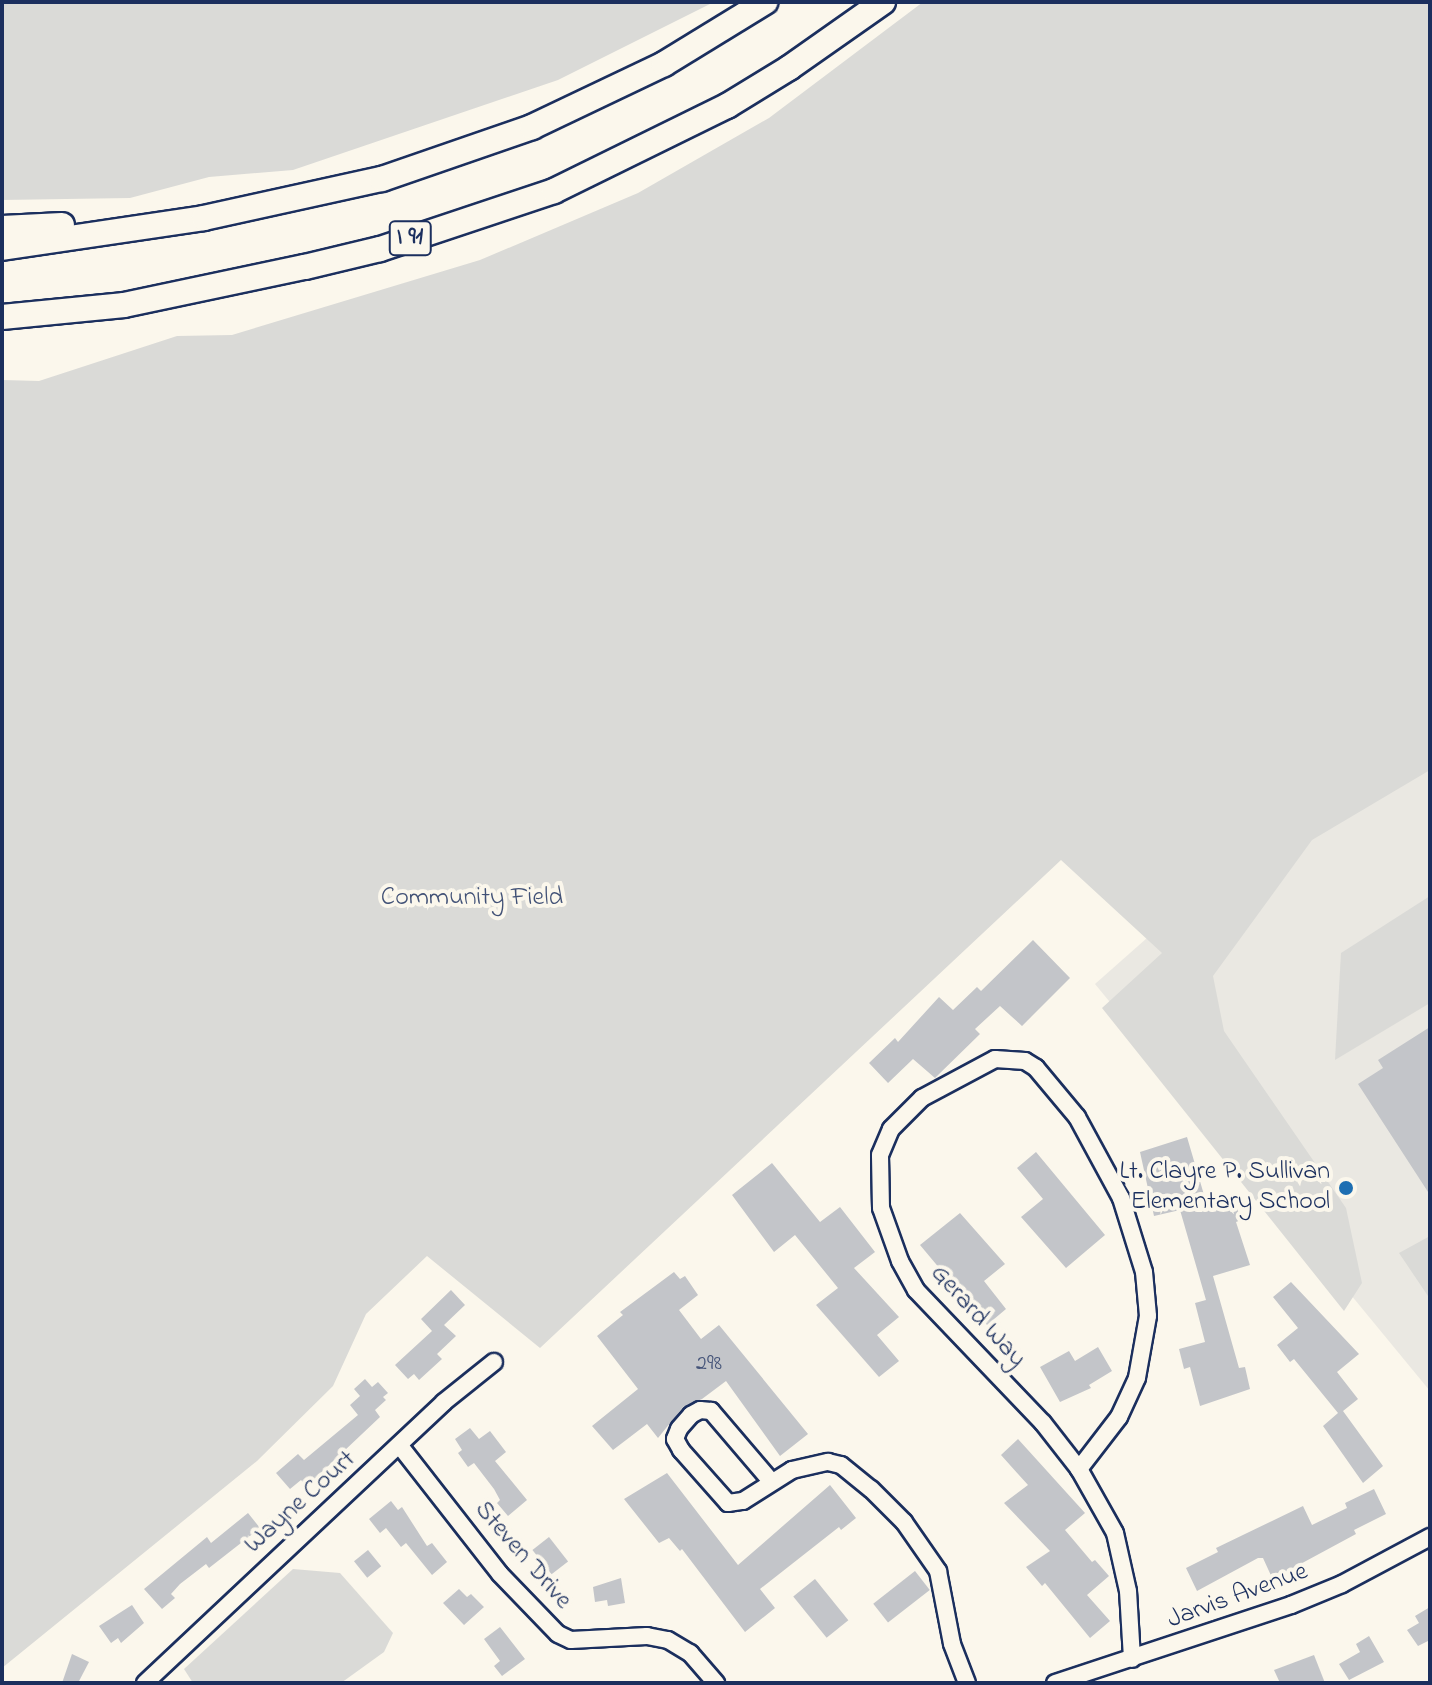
<!DOCTYPE html>
<html>
<head>
<meta charset="utf-8">
<style>
  body { margin:0 }
  #map { position:relative; width:1432px; height:1685px; overflow:hidden; background:#fbf7ec; font-family:"Indie Flower",sans-serif }
  div>[style] { position:absolute }
  [style*='--x'] { left:calc(var(--x)*1px); top:calc(var(--y)*1px); width:calc(var(--w)*1px); rotate:calc(var(--a)*1deg) }
  .built>* { inset:0; background:#eae8e2 }
  .green>* { inset:0; background:#dadad7 }
  .building>* { inset:0; background:#c3c5c9; transform-origin:0 0 }
  .roads { filter:drop-shadow(2px 0 #1b2f5e) drop-shadow(-2px 0 #1b2f5e) drop-shadow(0 2px #1b2f5e) drop-shadow(0 -2px #1b2f5e) }
  .minor>* { height:16px; margin:-8px; padding:0 8px; transform-origin:8px; border-radius:8px; background:#fbf7ec }
  .highway>* { height:24px; margin:-12px; padding:0 12px; transform-origin:12px; border-radius:12px; background:#fbf7ec }
  .dots>* { width:22px; height:22px; translate:-50% -50%; box-sizing:border-box; border:4px solid #fbf7ec; border-radius:50% }
  span { translate:-50% -50%; white-space:nowrap; text-align:center; line-height:1.15; -webkit-text-stroke:8px #fbf7ec; paint-order:stroke }
  .number-label { font-size:22px; color:#455479 }
  .number-label span { -webkit-text-stroke-width:0 }
  .shield-label span { padding:2px 6px; background:#fbf7ec; border:2px solid; border-radius:6px; -webkit-text-stroke-width:0 }
  .shield-label { font-size:24px; color:#1b2f5e; font-weight:700 }
  .park-label { font-size:26px; color:#415176 }
  .poi-label { font-size:26px; color:#1b2f5e }
  .right { translate:-100% -50%; text-align:right }
  .street-label { font-size:26px; color:#1b2f5e }
  .frame { position:absolute; inset:0; border:4px solid #1b2f5e; pointer-events:none }
</style>
</head>
<body>
<div id="map">
  <div class="built">
    <i style="clip-path:polygon(1430px 688px,1430px 1391px,1095px 984px)"></i>
  </div>
  <div class="green">
    <i style="clip-path:polygon(2px 2px,714px 2px,558px 80px,293px 170px,209px 177px,130px 198px,2px 200px)"></i>
    <i style="clip-path:polygon(923px 2px,1430px 2px,1430px 770px,1312px 840px,1213px 976px,1224px 1031px,1346px 1208px,1362px 1283px,1344px 1311px,1102px 1008px,1162px 953px,1061px 860px,540px 1348px,427px 1256px,366px 1314px,333px 1386px,257px 1461px,2px 1668px,2px 380px,39px 381px,177px 336px,232px 335px,480px 260px,638px 193px,769px 118px)"></i>
    <i style="clip-path:polygon(1430px 896px,1430px 1003px,1335px 1060px,1341px 953px)"></i>
    <i style="clip-path:polygon(1430px 1236px,1430px 1299px,1399px 1253px)"></i>
    <i style="clip-path:polygon(293px 1569px,340px 1573px,393px 1633px,384px 1652px,341px 1683px,193px 1683px,184px 1669px)"></i>
  </div>
  <div class="building">
    <i style="clip-path:polygon(1033px 940px,1070px 978px,1022px 1026px,1000px 1006px,975px 1029px,980px 1034px,935px 1078px,913px 1059px,888px 1083px,869px 1063px,895px 1038px,898px 1042px,939px 997px,953px 1010px,977px 987px,981px 991px)"></i>
    <i style="clip-path:polygon(1430px 1027px,1430px 1195px,1358px 1084px,1383px 1068px,1378px 1060px)"></i>
    <i style="clip-path:polygon(1187px 1137px,1207px 1205px,1233px 1196px,1241px 1220px,1236px 1222px,1250px 1265px,1213px 1276px,1239px 1368px,1245px 1367px,1250px 1389px,1200px 1406px,1190px 1367px,1184px 1369px,1179px 1349px,1205px 1342px,1195px 1303px,1206px 1300px,1180px 1210px,1154px 1216px,1140px 1152px)"></i>
    <i style="clip-path:polygon(1036px 1152px,1105px 1235px,1066px 1268px,1021px 1217px,1043px 1199px,1017px 1168px)"></i>
    <i style="clip-path:polygon(772px 1163px,820px 1222px,840px 1207px,875px 1252px,854px 1268px,899px 1317px,877px 1335px,899px 1361px,879px 1377px,816px 1305px,838px 1288px,795px 1235px,774px 1252px,732px 1195px)"></i>
    <i style="clip-path:polygon(960px 1213px,1005px 1264px,984px 1281px,1006px 1309px,987px 1325px,920px 1245px)"></i>
    <i style="clip-path:polygon(674px 1272px,680px 1279px,685px 1276px,698px 1295px,679px 1310px,701px 1339px,719px 1325px,808px 1434px,780px 1456px,726px 1381px,702px 1399px,683px 1407px,658px 1438px,647px 1424px,613px 1450px,592px 1426px,638px 1389px,597px 1336px,623px 1315px,620px 1312px)"></i>
    <i style="clip-path:polygon(1291px 1282px,1359px 1354px,1337px 1372px,1358px 1399px,1343px 1411px,1383px 1466px,1363px 1483px,1323px 1426px,1338px 1413px,1294px 1359px,1290px 1362px,1277px 1345px,1298px 1328px,1273px 1297px)"></i>
    <i style="clip-path:polygon(451px 1290px,465px 1305px,444px 1325px,456px 1336px,437px 1354px,442px 1359px,419px 1380px,414px 1374px,408px 1379px,395px 1365px,432px 1331px,421px 1319px)"></i>
    <i style="clip-path:polygon(1098px 1347px,1112px 1371px,1089px 1385px,1091px 1388px,1060px 1402px,1040px 1367px,1069px 1351px,1075px 1361px)"></i>
    <i style="clip-path:polygon(365px 1379px,372px 1387px,378px 1382px,388px 1393px,383px 1397px,386px 1400px,375px 1410px,380px 1417px,307px 1486px,301px 1480px,290px 1489px,276px 1473px,298px 1454px,304px 1460px,358px 1415px,350px 1405px,360px 1396px,354px 1389px)"></i>
    <i style="clip-path:polygon(470px 1428px,479px 1439px,490px 1431px,506px 1452px,495px 1461px,527px 1500px,508px 1516px,497px 1503px,500px 1500px,494px 1489px,474px 1463px,468px 1467px,458px 1453px,462px 1450px,455px 1439px)"></i>
    <i style="clip-path:polygon(1018px 1439px,1085px 1513px,1065px 1530px,1092px 1562px,1095px 1560px,1109px 1576px,1087px 1595px,1110px 1621px,1090px 1638px,1045px 1583px,1042px 1586px,1026px 1567px,1050px 1551px,1004px 1503px,1028px 1485px,1001px 1455px)"></i>
    <i style="clip-path:polygon(667px 1473px,738px 1565px,830px 1485px,856px 1518px,841px 1530px,839px 1527px,760px 1589px,775px 1608px,745px 1632px,682px 1549px,680px 1551px,669px 1538px,659px 1543px,624px 1499px)"></i>
    <i style="clip-path:polygon(1374px 1489px,1386px 1514px,1354px 1530px,1356px 1534px,1293px 1568px,1294px 1572px,1274px 1582px,1263px 1558px,1258px 1558px,1197px 1591px,1186px 1568px,1218px 1552px,1216px 1548px,1303px 1506px,1312px 1525px,1347px 1508px,1345px 1503px)"></i>
    <i style="clip-path:polygon(391px 1501px,398px 1510px,402px 1507px,427px 1546px,432px 1543px,447px 1562px,432px 1575px,406px 1543px,401px 1547px,386px 1528px,380px 1533px,369px 1519px)"></i>
    <i style="clip-path:polygon(248px 1513px,260px 1528px,209px 1568px,206px 1564px,180px 1584px,171px 1594px,175px 1598px,162px 1609px,144px 1589px,207px 1537px,211px 1543px)"></i>
    <i style="left:549px;top:1537px;width:31px;height:21px;rotate:52deg"></i>
    <i style="left:368px;top:1550px;width:21px;height:18px;rotate:51deg"></i>
    <i style="left:915px;top:1571px;width:24px;height:53px;rotate:52deg"></i>
    <i style="clip-path:polygon(621px 1578px,625px 1603px,608px 1606px,607px 1600px,595px 1602px,593px 1587px)"></i>
    <i style="left:815px;top:1579px;width:53px;height:28px;rotate:51deg"></i>
    <i style="clip-path:polygon(459px 1589px,467px 1597px,471px 1594px,484px 1607px,464px 1625px,443px 1603px)"></i>
    <i style="clip-path:polygon(132px 1605px,144px 1623px,121px 1643px,118px 1638px,111px 1643px,99px 1626px)"></i>
    <i style="clip-path:polygon(1430px 1607px,1430px 1640px,1418px 1646px,1407px 1630px,1419px 1623px,1415px 1616px)"></i>
    <i style="clip-path:polygon(500px 1627px,525px 1659px,502px 1676px,494px 1666px,500px 1661px,484px 1639px)"></i>
    <i style="clip-path:polygon(1369px 1636px,1384px 1662px,1349px 1680px,1339px 1664px,1360px 1652px,1356px 1644px)"></i>
    <i style="clip-path:polygon(72px 1654px,89px 1662px,78px 1683px,62px 1683px)"></i>
    <i style="clip-path:polygon(1314px 1655px,1325px 1683px,1280px 1683px,1274px 1670px)"></i>
  </div>
  <div class="roads">
    <div class="minor">
      <i style="--x:400;--y:1446;--w:162;--a:52"></i>
      <i style="--x:500;--y:1574;--w:83;--a:46"></i>
      <i style="--x:558;--y:1634;--w:14;--a:25"></i>
      <i style="--x:571;--y:1640;--w:76;--a:-3"></i>
      <i style="--x:647;--y:1636;--w:21;--a:11"></i>
      <i style="--x:668;--y:1640;--w:26;--a:31"></i>
      <i style="--x:690;--y:1653;--w:40;--a:49"></i>
      <i style="--x:1079;--y:1469;--w:58;--a:-128"></i>
      <i style="--x:1043;--y:1423;--w:184;--a:-133.7"></i>
      <i style="--x:916;--y:1290;--w:33;--a:-119"></i>
      <i style="--x:900;--y:1261;--w:56;--a:-109.7"></i>
      <i style="--x:881;--y:1208;--w:53;--a:-91.1"></i>
      <i style="--x:880;--y:1155;--w:28;--a:-67"></i>
      <i style="--x:891;--y:1129;--w:44;--a:-45"></i>
      <i style="--x:922;--y:1098;--w:83;--a:-28.1"></i>
      <i style="--x:995;--y:1059;--w:30;--a:4"></i>
      <i style="--x:1025;--y:1061;--w:13;--a:32"></i>
      <i style="--x:1036;--y:1068;--w:64;--a:50.1"></i>
      <i style="--x:1077;--y:1117;--w:92;--a:61.5"></i>
      <i style="--x:1121;--y:1198;--w:77;--a:72.7"></i>
      <i style="--x:1144;--y:1272;--w:44;--a:84.8"></i>
      <i style="--x:1148;--y:1316;--w:63;--a:100.1"></i>
      <i style="--x:1137;--y:1378;--w:43;--a:114.8"></i>
      <i style="--x:1119;--y:1417;--w:66;--a:127.6"></i>
      <i style="--x:1079;--y:1469;--w:73;--a:60.6"></i>
      <i style="--x:1115;--y:1533;--w:59;--a:77.4"></i>
      <i style="--x:1128;--y:1591;--w:68;--a:86.6"></i>
      <i style="--x:770;--y:1480;--w:91;--a:-130.5"></i>
      <i style="--x:711;--y:1411;--w:11;--a:-175"></i>
      <i style="--x:700;--y:1410;--w:10;--a:151"></i>
      <i style="--x:691;--y:1415;--w:18;--a:131"></i>
      <i style="--x:679;--y:1429;--w:11;--a:112"></i>
      <i style="--x:675;--y:1439;--w:13;--a:61"></i>
      <i style="--x:681;--y:1450;--w:71;--a:48.4"></i>
      <i style="--x:728;--y:1503;--w:15;--a:-8"></i>
      <i style="--x:743;--y:1501;--w:58;--a:-32.3"></i>
      <i style="--x:792;--y:1470;--w:37;--a:-13"></i>
      <i style="--x:828;--y:1462;--w:13;--a:13"></i>
      <i style="--x:841;--y:1465;--w:38;--a:39"></i>
      <i style="--x:871;--y:1489;--w:47;--a:45"></i>
      <i style="--x:904;--y:1522;--w:60;--a:55.2"></i>
      <i style="--x:938;--y:1571;--w:74;--a:79.1"></i>
      <i style="--x:952;--y:1644;--w:42;--a:69"></i>
      <i style="--x:145;--y:1683;--w:410;--a:-43.2"></i>
      <i style="--x:444;--y:1402;--w:64;--a:-38.7"></i>
      <i style="--x:1055;--y:1683;--w:249;--a:-18.3"></i>
      <i style="--x:1291;--y:1605;--w:55;--a:-22.4"></i>
      <i style="--x:1342;--y:1584;--w:100;--a:-28.1"></i>
    </div>
    <div class="highway">
      <i style="--x:2;--y:228;--w:60;--a:-2.9"></i>
      <i style="--x:2;--y:248;--w:204;--a:-8.4"></i>
      <i style="--x:204;--y:218;--w:182;--a:-12.4"></i>
      <i style="--x:382;--y:179;--w:159;--a:-19.1"></i>
      <i style="--x:532;--y:127;--w:146;--a:-25.5"></i>
      <i style="--x:664;--y:64;--w:119;--a:-31.5"></i>
      <i style="--x:2;--y:317;--w:123;--a:-5.6"></i>
      <i style="--x:124;--y:305;--w:185;--a:-11.9"></i>
      <i style="--x:305;--y:267;--w:77;--a:-13.5"></i>
      <i style="--x:380;--y:249;--w:183;--a:-18.4"></i>
      <i style="--x:554;--y:191;--w:193;--a:-26.2"></i>
      <i style="--x:727;--y:106;--w:73;--a:-31.5"></i>
      <i style="--x:789;--y:68;--w:115;--a:-35.1"></i>
    </div>
  </div>
  <div class="dots">
    <i style="left:1346px;top:1188px;background:#1f6fb2"></i>
  </div>
  <div class="number-label">
    <span style="left:709px;top:1365px">298</span>
  </div>
  <div class="shield-label">
    <span style="left:410px;top:238px">I 91</span>
  </div>
  <div class="park-label">
    <span style="left:472px;top:899px">Community Field</span>
  </div>
  <div class="poi-label">
    <span class="right" style="left:1330px;top:1188px">Lt. Clayre P. Sullivan<br>Elementary School</span>
  </div>
  <div class="street-label">
    <span style="left:977px;top:1317px;rotate:48deg">Gerard Way</span>
    <span style="left:301px;top:1503px;rotate:-42deg">Wayne Court</span>
    <span style="left:522px;top:1556px;rotate:49deg">Steven Drive</span>
    <span style="left:1238px;top:1597px;rotate:-20deg">Jarvis Avenue</span>
  </div>
  <div class="frame"></div>
</div>
</body>
</html>
